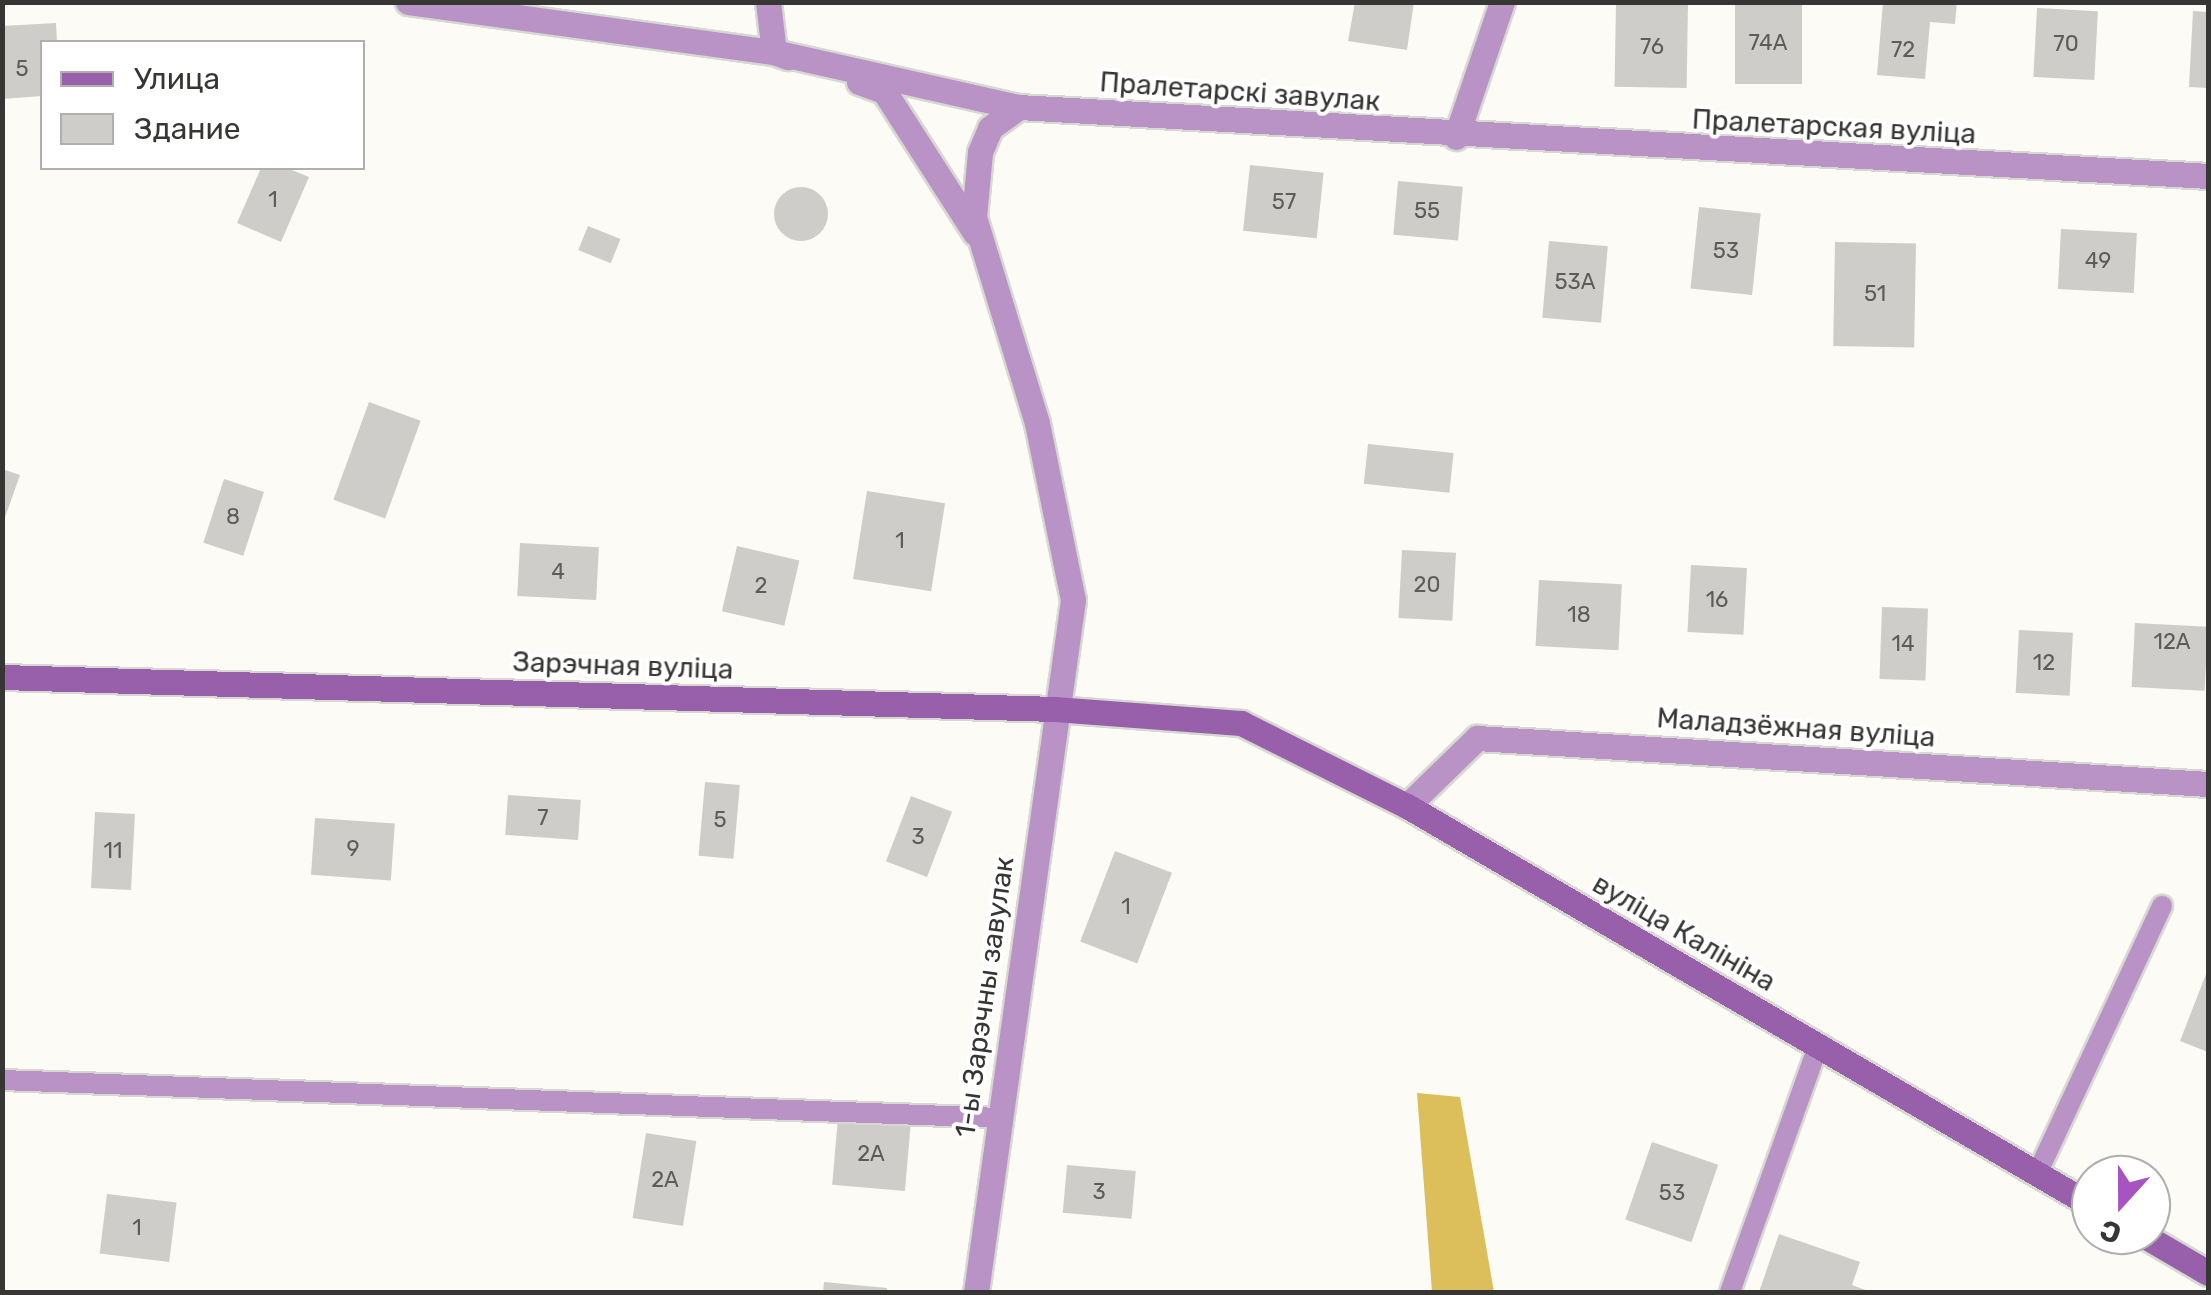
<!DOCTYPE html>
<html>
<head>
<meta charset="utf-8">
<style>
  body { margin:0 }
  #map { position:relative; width:2211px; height:1295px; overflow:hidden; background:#fcfbf6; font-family:Rubik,sans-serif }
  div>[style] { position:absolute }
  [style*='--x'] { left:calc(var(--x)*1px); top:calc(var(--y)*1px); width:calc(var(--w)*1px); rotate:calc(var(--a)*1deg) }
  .forest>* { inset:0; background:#dcbf5a }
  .building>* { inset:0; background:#cecdc9; transform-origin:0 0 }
  .round { border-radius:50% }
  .roads { filter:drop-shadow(2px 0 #d8d8d3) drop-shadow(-2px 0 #d8d8d3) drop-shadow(0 2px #d8d8d3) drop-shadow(0 -2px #d8d8d3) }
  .service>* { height:20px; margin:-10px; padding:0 10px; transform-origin:10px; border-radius:10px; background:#b993c6 }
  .minor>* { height:25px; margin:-12.5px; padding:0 12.5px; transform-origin:12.5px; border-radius:12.5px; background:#b993c6 }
  .secondary>* { height:25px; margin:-12.5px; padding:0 12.5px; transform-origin:12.5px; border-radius:12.5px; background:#9860aa }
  span { translate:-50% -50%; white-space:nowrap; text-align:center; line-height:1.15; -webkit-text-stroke:8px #fff; paint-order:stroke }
  .number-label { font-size:22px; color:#5c5c59 }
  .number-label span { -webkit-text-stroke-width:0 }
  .street-label { font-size:28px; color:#363634 }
  .frame { position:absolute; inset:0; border:5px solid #363634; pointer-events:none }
  .legend { position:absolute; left:40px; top:40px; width:325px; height:130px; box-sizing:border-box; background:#fff; border:2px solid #afafae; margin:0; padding:12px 18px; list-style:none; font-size:30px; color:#363634 }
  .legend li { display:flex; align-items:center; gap:20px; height:50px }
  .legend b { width:50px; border:2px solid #afafae }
  .north { position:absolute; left:2071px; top:1155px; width:100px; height:100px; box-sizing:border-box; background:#fff; border:2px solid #afafae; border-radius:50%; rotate:201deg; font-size:28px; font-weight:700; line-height:40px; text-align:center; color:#363634 }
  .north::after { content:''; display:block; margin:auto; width:35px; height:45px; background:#a853c2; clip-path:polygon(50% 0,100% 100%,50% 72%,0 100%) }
</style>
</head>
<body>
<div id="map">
  <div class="forest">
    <i style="clip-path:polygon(1417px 1093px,1460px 1097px,1494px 1292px,1432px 1292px)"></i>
  </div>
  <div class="building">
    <i style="clip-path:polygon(1355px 2px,1414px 2px,1407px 50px,1348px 41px)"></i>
    <i style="clip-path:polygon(1883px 2px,1957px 2px,1955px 24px,1930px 22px,1925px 79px,1877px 75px)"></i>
    <i style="left:1735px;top:3px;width:67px;height:81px"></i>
    <i style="left:1688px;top:5px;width:83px;height:72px;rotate:91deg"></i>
    <i style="left:2037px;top:8px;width:61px;height:69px;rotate:3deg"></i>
    <i style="clip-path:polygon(2193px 11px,2208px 12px,2208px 88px,2189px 87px)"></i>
    <i style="clip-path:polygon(56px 23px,57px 42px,42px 42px,42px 96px,2px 99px,2px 26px)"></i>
    <i style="left:1250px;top:165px;width:74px;height:66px;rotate:6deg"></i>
    <i style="clip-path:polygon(261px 168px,287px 168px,309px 177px,281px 242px,237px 223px)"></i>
    <i style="left:1398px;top:181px;width:65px;height:54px;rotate:5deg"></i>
    <i class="round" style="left:774px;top:187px;width:54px;height:54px"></i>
    <i style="left:1699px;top:207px;width:62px;height:82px;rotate:6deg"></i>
    <i style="left:588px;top:226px;width:35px;height:26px;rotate:22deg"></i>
    <i style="left:2061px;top:229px;width:76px;height:60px;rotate:3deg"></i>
    <i style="left:1549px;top:241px;width:59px;height:77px;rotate:5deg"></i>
    <i style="left:1835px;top:242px;width:81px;height:104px;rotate:1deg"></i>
    <i style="left:369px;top:402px;width:55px;height:104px;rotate:20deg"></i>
    <i style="left:1368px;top:444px;width:86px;height:40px;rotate:6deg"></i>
    <i style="clip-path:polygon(2px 469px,20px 475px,3px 523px,2px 523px)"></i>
    <i style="left:224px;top:479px;width:42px;height:67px;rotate:18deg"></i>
    <i style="left:867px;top:491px;width:79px;height:89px;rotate:9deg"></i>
    <i style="left:520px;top:543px;width:79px;height:53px;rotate:3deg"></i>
    <i style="left:737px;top:546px;width:64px;height:67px;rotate:13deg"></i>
    <i style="left:1402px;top:550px;width:54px;height:68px;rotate:3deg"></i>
    <i style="left:1691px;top:565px;width:56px;height:67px;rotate:3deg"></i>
    <i style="left:1539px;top:580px;width:83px;height:66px;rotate:3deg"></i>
    <i style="left:1882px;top:607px;width:46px;height:72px;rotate:2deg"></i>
    <i style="left:2135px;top:623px;width:73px;height:64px;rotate:3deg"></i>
    <i style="left:2019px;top:630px;width:54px;height:63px;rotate:3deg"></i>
    <i style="left:705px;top:782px;width:35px;height:74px;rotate:5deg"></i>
    <i style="left:508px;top:795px;width:73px;height:40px;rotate:4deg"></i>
    <i style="left:911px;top:796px;width:44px;height:70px;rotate:21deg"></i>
    <i style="left:95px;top:812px;width:40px;height:76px;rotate:3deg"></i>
    <i style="left:315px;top:818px;width:80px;height:57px;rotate:4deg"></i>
    <i style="left:1115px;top:851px;width:61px;height:97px;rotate:21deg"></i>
    <i style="clip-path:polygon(2208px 969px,2208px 1052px,2180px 1041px)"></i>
    <i style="left:838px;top:1118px;width:73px;height:67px;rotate:5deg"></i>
    <i style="left:646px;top:1133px;width:51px;height:86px;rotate:9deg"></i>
    <i style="left:1652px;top:1142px;width:70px;height:82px;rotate:19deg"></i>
    <i style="left:1067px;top:1165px;width:69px;height:48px;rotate:5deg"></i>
    <i style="left:107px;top:1194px;width:70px;height:60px;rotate:7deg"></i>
    <i style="clip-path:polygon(1779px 1234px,1860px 1262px,1852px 1285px,1871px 1292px,1759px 1292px)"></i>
    <i style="clip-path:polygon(824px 1282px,887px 1288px,887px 1292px,823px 1292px)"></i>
  </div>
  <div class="roads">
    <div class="service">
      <i style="--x:2;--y:1080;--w:998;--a:2.18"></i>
      <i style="--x:2037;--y:1174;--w:296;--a:-65"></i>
      <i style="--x:1730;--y:1292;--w:261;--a:-70.3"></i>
    </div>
    <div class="minor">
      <i style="--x:408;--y:2;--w:369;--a:7.8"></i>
      <i style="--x:774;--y:52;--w:251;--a:12.7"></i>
      <i style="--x:1019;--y:107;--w:1191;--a:3.32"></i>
      <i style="--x:768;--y:2;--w:50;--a:83.2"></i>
      <i style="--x:774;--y:52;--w:15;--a:20"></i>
      <i style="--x:859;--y:82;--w:27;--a:20"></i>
      <i style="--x:884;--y:91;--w:169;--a:57.3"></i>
      <i style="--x:1456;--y:137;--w:143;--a:-71.2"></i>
      <i style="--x:1407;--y:806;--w:98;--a:-44.2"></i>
      <i style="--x:1477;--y:738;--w:732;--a:3.6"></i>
      <i style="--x:976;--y:1292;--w:699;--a:-82.02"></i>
      <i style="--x:1073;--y:600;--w:181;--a:-101.5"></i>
      <i style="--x:1037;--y:423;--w:215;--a:-107"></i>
      <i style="--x:974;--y:217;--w:65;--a:-84.7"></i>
      <i style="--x:980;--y:152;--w:26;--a:-67"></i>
      <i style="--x:990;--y:128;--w:36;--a:-36"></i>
    </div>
    <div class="secondary">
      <i style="--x:2;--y:677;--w:1052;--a:1.74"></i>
      <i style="--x:1054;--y:709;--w:188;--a:4.3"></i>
      <i style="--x:1241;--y:723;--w:186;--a:26.6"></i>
      <i style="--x:1407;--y:806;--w:792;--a:30.26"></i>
      <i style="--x:2143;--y:1235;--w:75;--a:30.3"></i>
    </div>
  </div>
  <div class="number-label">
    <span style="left:1768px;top:43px">74А</span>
    <span style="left:2066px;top:44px">70</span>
    <span style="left:1652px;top:47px">76</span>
    <span style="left:1903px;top:50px">72</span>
    <span style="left:22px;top:69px">5</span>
    <span style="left:273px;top:200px">1</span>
    <span style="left:1284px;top:202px">57</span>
    <span style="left:1427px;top:211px">55</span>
    <span style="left:1726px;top:251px">53</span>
    <span style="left:2098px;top:261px">49</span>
    <span style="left:1575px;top:282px">53А</span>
    <span style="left:1875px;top:294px">51</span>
    <span style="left:233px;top:517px">8</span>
    <span style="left:900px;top:541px">1</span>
    <span style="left:558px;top:572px">4</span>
    <span style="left:1427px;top:585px">20</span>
    <span style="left:761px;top:586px">2</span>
    <span style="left:1717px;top:600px">16</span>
    <span style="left:1579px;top:615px">18</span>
    <span style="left:2172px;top:642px">12А</span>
    <span style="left:1903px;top:644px">14</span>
    <span style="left:2044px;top:663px">12</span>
    <span style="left:543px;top:818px">7</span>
    <span style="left:720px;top:820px">5</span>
    <span style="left:918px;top:837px">3</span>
    <span style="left:353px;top:849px">9</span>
    <span style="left:113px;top:851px">11</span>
    <span style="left:1126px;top:907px">1</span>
    <span style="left:871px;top:1154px">2А</span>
    <span style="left:665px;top:1180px">2А</span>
    <span style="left:1099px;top:1192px">3</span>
    <span style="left:1672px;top:1193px">53</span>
    <span style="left:137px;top:1228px">1</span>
  </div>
  <div class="street-label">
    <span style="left:1240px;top:92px;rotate:4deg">Пралетарскі завулак</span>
    <span style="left:1834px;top:127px;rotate:3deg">Пралетарская вуліца</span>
    <span style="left:623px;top:666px;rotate:2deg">Зарэчная вуліца</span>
    <span style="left:1796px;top:728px;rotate:4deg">Маладзёжная вуліца</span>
    <span style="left:1684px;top:933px;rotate:30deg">вуліца Калініна</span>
    <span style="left:985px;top:997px;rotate:-82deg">1-ы Зарэчны завулак</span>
  </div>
  <div class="frame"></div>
  <ul class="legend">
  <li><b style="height:12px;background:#9860aa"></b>Улица</li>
  <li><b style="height:28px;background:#cecdc9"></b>Здание</li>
  </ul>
  <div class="north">С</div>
</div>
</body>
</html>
